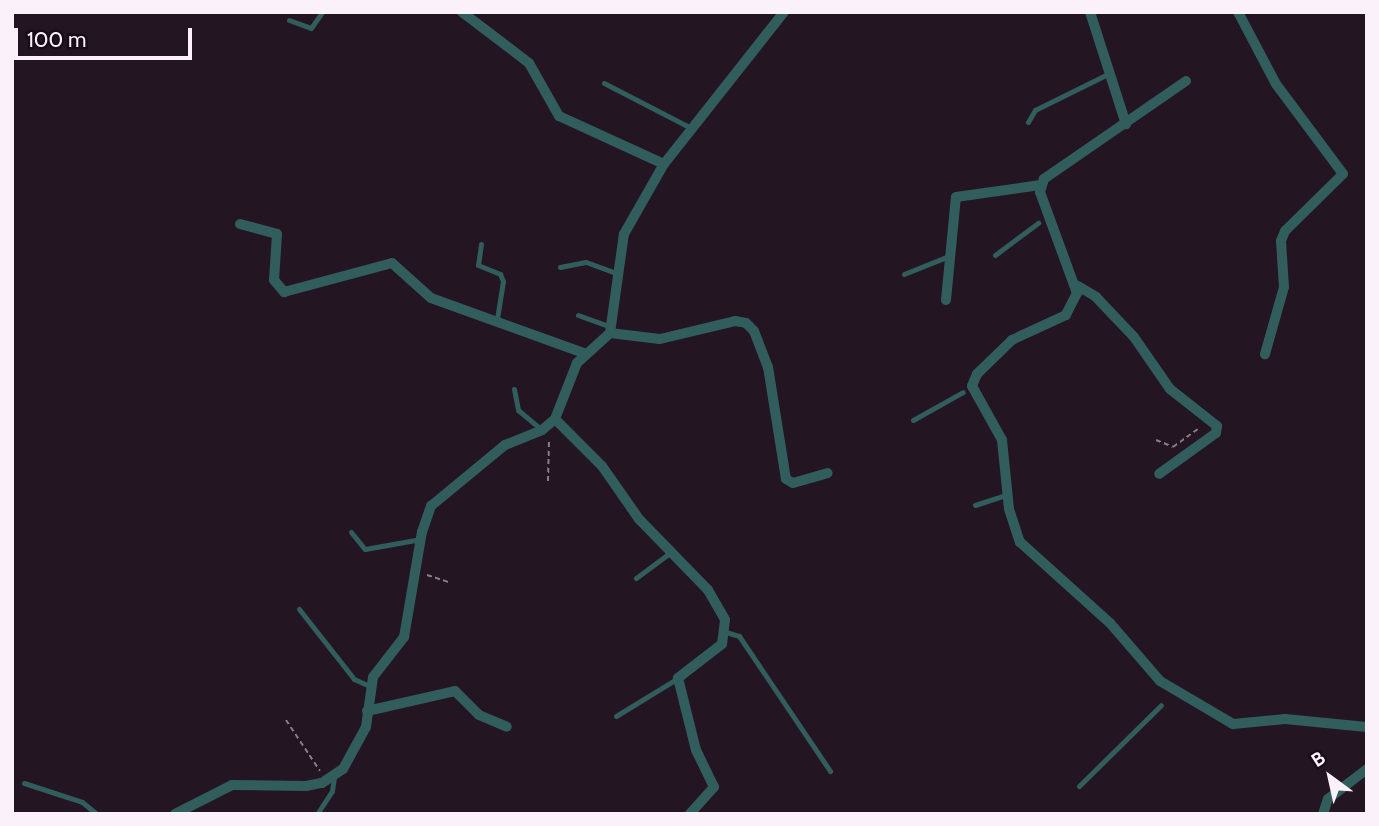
<!DOCTYPE html>
<html>
<head>
<meta charset="utf-8">
<style>
  body { margin:0 }
  #map { position:relative; width:1379px; height:826px; overflow:hidden; background:#231522; font-family:Cabin,sans-serif }
  div>[style] { position:absolute }
  [style*='--x'] { left:calc(var(--x)*1px); top:calc(var(--y)*1px); width:calc(var(--w)*1px); rotate:calc(var(--a)*1deg) }
  .path>* { height:2px; margin-top:-1px; transform-origin:0; background:repeating-linear-gradient(90deg,#8a7e89 0 5px,transparent 0 8.5px) }
  .lane>* { height:5px; margin:-2.5px; padding:0 2.5px; transform-origin:2.5px; border-radius:2.5px; background:#315d5d }
  .street>* { height:10px; margin:-5px; padding:0 5px; transform-origin:5px; border-radius:5px; background:#315d5d }
  span { translate:-50% -50%; white-space:nowrap; text-align:center; line-height:1.15; -webkit-text-stroke:6px #190c19; paint-order:stroke }
  .frame { position:absolute; inset:0; border:14px solid #fbf1fa; pointer-events:none }
  .north { position:absolute; left:1295px; top:742px; width:70px; height:70px; -webkit-text-stroke:5px #190c19; paint-order:stroke; rotate:327deg; font-size:19px; font-weight:700; line-height:28px; text-align:center; color:#fbf1fa }
  .north::after { content:''; display:block; margin:auto; width:24px; height:32px; background:#fbf1fa; clip-path:polygon(50% 0,100% 100%,50% 72%,0 100%) }
  .scale { position:absolute; left:14px; top:28px; width:178px; height:32px; box-sizing:border-box; border:4px solid #fbf1fa; border-top:0; padding-left:9px; font-size:21px; line-height:24px; white-space:nowrap; color:#fbf1fa; -webkit-text-stroke:5px #190c19; paint-order:stroke }
</style>
</head>
<body>
<div id="map">
  <div class="path">
    <i style="--x:1156;--y:440;--w:18;--a:22"></i>
    <i style="--x:1173;--y:447;--w:32;--a:-36"></i>
    <i style="--x:548;--y:481;--w:41;--a:-88.6"></i>
    <i style="--x:427;--y:575;--w:23;--a:18"></i>
    <i style="--x:286;--y:720;--w:61;--a:56.3"></i>
  </div>
  <div class="lane">
    <i style="--x:289;--y:20;--w:23;--a:20"></i>
    <i style="--x:311;--y:28;--w:19;--a:-55"></i>
    <i style="--x:604;--y:83;--w:98;--a:27.3"></i>
    <i style="--x:1028;--y:122;--w:14;--a:-60"></i>
    <i style="--x:1035;--y:110;--w:84;--a:-26.3"></i>
    <i style="--x:481;--y:244;--w:21;--a:98"></i>
    <i style="--x:478;--y:265;--w:24;--a:22"></i>
    <i style="--x:500;--y:274;--w:8;--a:67"></i>
    <i style="--x:503;--y:281;--w:39;--a:99"></i>
    <i style="--x:995;--y:255;--w:54;--a:-36.7"></i>
    <i style="--x:560;--y:267;--w:26;--a:-11"></i>
    <i style="--x:586;--y:262;--w:33;--a:20"></i>
    <i style="--x:904;--y:274;--w:48;--a:-21.8"></i>
    <i style="--x:578;--y:315;--w:35;--a:20"></i>
    <i style="--x:514;--y:389;--w:21;--a:79"></i>
    <i style="--x:518;--y:410;--w:31;--a:40"></i>
    <i style="--x:913;--y:420;--w:57;--a:-29.2"></i>
    <i style="--x:975;--y:505;--w:35;--a:-18"></i>
    <i style="--x:351;--y:532;--w:22;--a:51"></i>
    <i style="--x:365;--y:549;--w:57;--a:-10.1"></i>
    <i style="--x:636;--y:578;--w:44;--a:-36.6"></i>
    <i style="--x:299;--y:609;--w:89;--a:51.8"></i>
    <i style="--x:354;--y:679;--w:17;--a:24"></i>
    <i style="--x:726;--y:632;--w:14;--a:17"></i>
    <i style="--x:739;--y:636;--w:163;--a:56"></i>
    <i style="--x:616;--y:716;--w:73;--a:-31.5"></i>
    <i style="--x:24;--y:783;--w:61;--a:18.1"></i>
    <i style="--x:82;--y:802;--w:19;--a:39"></i>
    <i style="--x:1079;--y:786;--w:115;--a:-44.6"></i>
    <i style="--x:317;--y:814;--w:27;--a:-57"></i>
    <i style="--x:332;--y:791;--w:14;--a:-82"></i>
  </div>
  <div class="street">
    <i style="--x:462;--y:12;--w:84;--a:37.3"></i>
    <i style="--x:529;--y:63;--w:61;--a:60.5"></i>
    <i style="--x:559;--y:116;--w:115;--a:24.6"></i>
    <i style="--x:1090;--y:12;--w:118;--a:72.2"></i>
    <i style="--x:1238;--y:12;--w:81;--a:62.2"></i>
    <i style="--x:1276;--y:84;--w:112;--a:53.3"></i>
    <i style="--x:1343;--y:174;--w:81;--a:135.5"></i>
    <i style="--x:1285;--y:231;--w:11;--a:112"></i>
    <i style="--x:1281;--y:241;--w:46;--a:86.3"></i>
    <i style="--x:1284;--y:287;--w:70;--a:105.8"></i>
    <i style="--x:1186;--y:81;--w:173;--a:145.4"></i>
    <i style="--x:1044;--y:179;--w:14;--a:107"></i>
    <i style="--x:1040;--y:192;--w:108;--a:69.9"></i>
    <i style="--x:1077;--y:293;--w:25;--a:117"></i>
    <i style="--x:1066;--y:315;--w:60;--a:155.2"></i>
    <i style="--x:1012;--y:340;--w:49;--a:135.8"></i>
    <i style="--x:977;--y:374;--w:13;--a:113"></i>
    <i style="--x:972;--y:386;--w:62;--a:60.9"></i>
    <i style="--x:1002;--y:440;--w:69;--a:84.2"></i>
    <i style="--x:1009;--y:509;--w:35;--a:72"></i>
    <i style="--x:1020;--y:542;--w:121;--a:42"></i>
    <i style="--x:1110;--y:623;--w:77;--a:49.2"></i>
    <i style="--x:1160;--y:681;--w:85;--a:30.5"></i>
    <i style="--x:1233;--y:724;--w:52;--a:-5.5"></i>
    <i style="--x:1285;--y:719;--w:82;--a:5.6"></i>
    <i style="--x:240;--y:224;--w:38;--a:15"></i>
    <i style="--x:277;--y:234;--w:46;--a:93.7"></i>
    <i style="--x:274;--y:280;--w:16;--a:50"></i>
    <i style="--x:284;--y:292;--w:112;--a:-15"></i>
    <i style="--x:392;--y:263;--w:52;--a:41.9"></i>
    <i style="--x:431;--y:298;--w:163;--a:19.8"></i>
    <i style="--x:1078;--y:286;--w:21;--a:31"></i>
    <i style="--x:1096;--y:297;--w:55;--a:46.5"></i>
    <i style="--x:1134;--y:337;--w:63;--a:55.3"></i>
    <i style="--x:1170;--y:389;--w:60;--a:38.2"></i>
    <i style="--x:1217;--y:426;--w:7;--a:98"></i>
    <i style="--x:1216;--y:433;--w:70;--a:144.3"></i>
    <i style="--x:946;--y:300;--w:103;--a:-84.5"></i>
    <i style="--x:956;--y:197;--w:85;--a:-8.1"></i>
    <i style="--x:610;--y:333;--w:50;--a:6.8"></i>
    <i style="--x:660;--y:339;--w:77;--a:-13.5"></i>
    <i style="--x:735;--y:321;--w:11;--a:10"></i>
    <i style="--x:746;--y:323;--w:11;--a:45"></i>
    <i style="--x:754;--y:331;--w:39;--a:69"></i>
    <i style="--x:768;--y:367;--w:113;--a:80.9"></i>
    <i style="--x:786;--y:479;--w:8;--a:30"></i>
    <i style="--x:793;--y:483;--w:36;--a:-16"></i>
    <i style="--x:555;--y:419;--w:66;--a:45"></i>
    <i style="--x:602;--y:466;--w:65;--a:55.1"></i>
    <i style="--x:639;--y:519;--w:99;--a:45.8"></i>
    <i style="--x:708;--y:590;--w:34;--a:60"></i>
    <i style="--x:725;--y:620;--w:24;--a:97"></i>
    <i style="--x:722;--y:644;--w:56;--a:142.3"></i>
    <i style="--x:678;--y:678;--w:74;--a:76"></i>
    <i style="--x:696;--y:750;--w:41;--a:64.1"></i>
    <i style="--x:714;--y:787;--w:36;--a:132"></i>
    <i style="--x:367;--y:711;--w:90;--a:-12.8"></i>
    <i style="--x:455;--y:691;--w:34;--a:45"></i>
    <i style="--x:479;--y:715;--w:30;--a:23"></i>
    <i style="--x:175;--y:814;--w:64;--a:-27"></i>
    <i style="--x:232;--y:785;--w:74;--a:0.8"></i>
    <i style="--x:306;--y:786;--w:16;--a:-11"></i>
    <i style="--x:322;--y:783;--w:25;--a:-34"></i>
    <i style="--x:343;--y:769;--w:48;--a:-61.3"></i>
    <i style="--x:366;--y:727;--w:50;--a:-82"></i>
    <i style="--x:373;--y:677;--w:51;--a:-52.2"></i>
    <i style="--x:404;--y:637;--w:107;--a:-80.3"></i>
    <i style="--x:422;--y:532;--w:28;--a:-71"></i>
    <i style="--x:431;--y:506;--w:96;--a:-39.5"></i>
    <i style="--x:505;--y:445;--w:40;--a:-22"></i>
    <i style="--x:542;--y:430;--w:17;--a:-40"></i>
    <i style="--x:555;--y:419;--w:60;--a:-68.6"></i>
    <i style="--x:577;--y:363;--w:45;--a:-42.3"></i>
    <i style="--x:610;--y:333;--w:100;--a:-82"></i>
    <i style="--x:624;--y:234;--w:81;--a:-60.3"></i>
    <i style="--x:664;--y:164;--w:194;--a:-51.7"></i>
    <i style="--x:1323;--y:814;--w:16;--a:-72"></i>
    <i style="--x:1328;--y:799;--w:49;--a:-37.6"></i>
  </div>
  <div class="frame"></div>
  <div class="north">B</div>
  <div class="scale">100 m</div>
</div>
</body>
</html>
